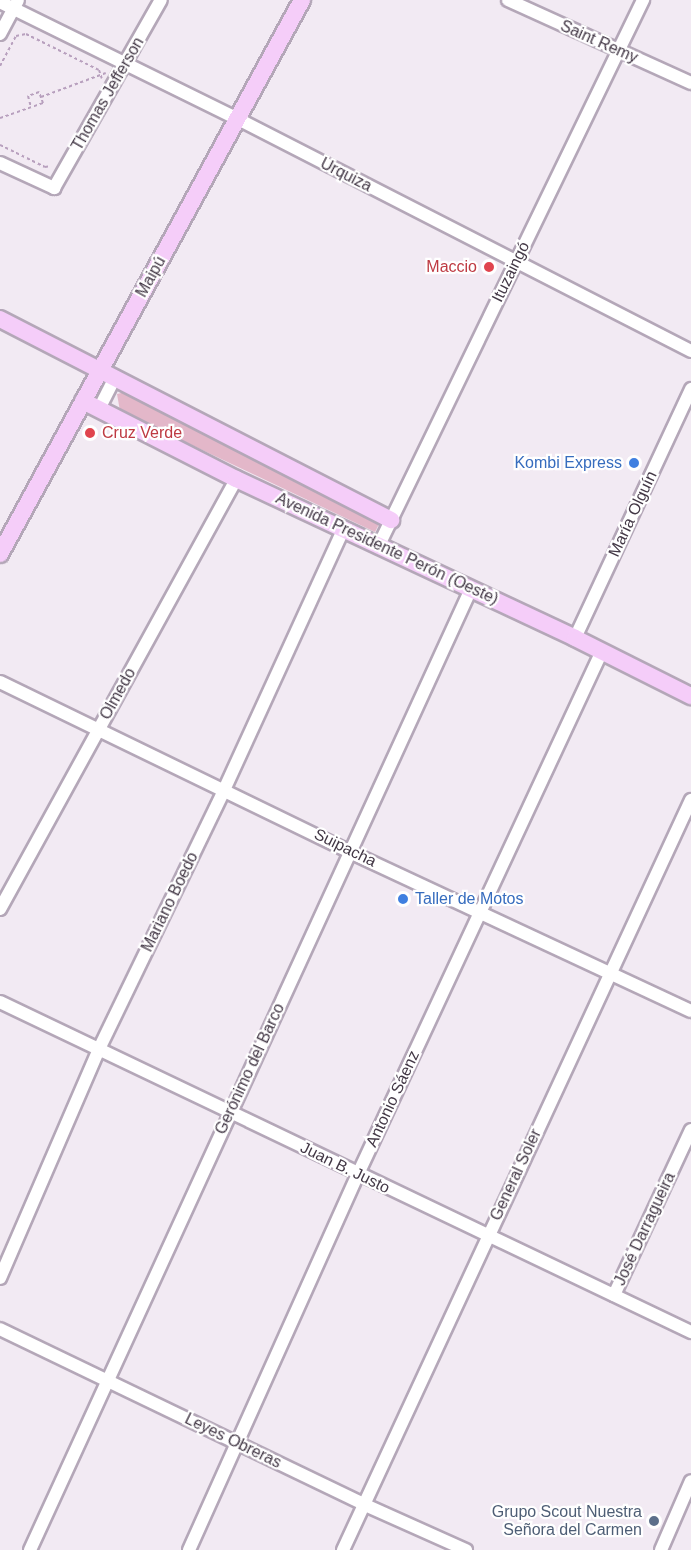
<!DOCTYPE html>
<html>
<head>
<meta charset="utf-8">
<style>
  body { margin:0 }
  #map { position:relative; width:691px; height:1550px; overflow:hidden; background:#f2eaf3; font-family:Helvetica,sans-serif }
  div>[style] { position:absolute }
  [style*='--x'] { left:calc(var(--x)*1px); top:calc(var(--y)*1px); width:calc(var(--w)*1px); rotate:calc(var(--a)*1deg) }
  .green>* { inset:0; background:#e3b7c9 }
  .path>* { height:2px; margin-top:-1px; transform-origin:0; background:repeating-linear-gradient(90deg,#b8a0be 0 3px,transparent 0 6px) }
  .roads { filter:drop-shadow(2px 0 #b4a7b8) drop-shadow(-2px 0 #b4a7b8) drop-shadow(0 2px #b4a7b8) drop-shadow(0 -2px #b4a7b8) }
  .street>* { height:12px; margin:-6px; padding:0 6px; transform-origin:6px; border-radius:6px; background:#fff }
  .secondary>* { height:16px; margin:-8px; padding:0 8px; transform-origin:8px; border-radius:8px; background:#f5cdf9 }
  .dots>* { width:16px; height:16px; translate:-50% -50%; box-sizing:border-box; border:3px solid #fff; border-radius:50% }
  span { translate:-50% -50%; white-space:nowrap; text-align:center; line-height:1.15; -webkit-text-stroke:4.5px #fff; paint-order:stroke }
  .street-label { font-size:16px; color:#433846 }
  .health-label { font-size:16px; color:#be3a42 }
  .right { translate:-100% -50%; text-align:right }
  .left { translate:0 -50%; text-align:left }
  .shop-label { font-size:16px; color:#366cbe }
  .service-label { font-size:16px; color:#4e5e75 }
</style>
</head>
<body>
<div id="map">
  <div class="green">
    <i style="clip-path:polygon(130px 391px,380px 522px,375px 532px,120px 411px,117px 394px)"></i>
  </div>
  <div class="path">
    <i style="--x:0;--y:66;--w:34;--a:-62"></i>
    <i style="--x:16;--y:36;--w:10;--a:-11"></i>
    <i style="--x:26;--y:34;--w:81;--a:26.3"></i>
    <i style="--x:99;--y:70;--w:9;--a:72"></i>
    <i style="--x:41;--y:97;--w:69;--a:-20.3"></i>
    <i style="--x:0;--y:118;--w:46;--a:-19.2"></i>
    <i style="--x:43;--y:103;--w:12;--a:-110"></i>
    <i style="--x:39;--y:92;--w:12;--a:160"></i>
    <i style="--x:28;--y:96;--w:11;--a:75"></i>
    <i style="--x:0;--y:145;--w:50;--a:26.1"></i>
    <i style="--x:45;--y:167;--w:6;--a:-9"></i>
  </div>
  <div class="roads">
    <div class="street">
      <i style="--x:508;--y:0;--w:201;--a:24.4"></i>
      <i style="--x:0;--y:2;--w:265;--a:26.2"></i>
      <i style="--x:238;--y:119;--w:509;--a:27.12"></i>
      <i style="--x:0;--y:34;--w:38;--a:-62"></i>
      <i style="--x:0;--y:163;--w:60;--a:24.8"></i>
      <i style="--x:54;--y:188;--w:216;--a:-60.4"></i>
      <i style="--x:99;--y:409;--w:36;--a:-63"></i>
      <i style="--x:379;--y:545;--w:606;--a:-64.15"></i>
      <i style="--x:575;--y:638;--w:275;--a:-65"></i>
      <i style="--x:0;--y:682;--w:389;--a:25.9"></i>
      <i style="--x:350;--y:852;--w:376;--a:25"></i>
      <i style="--x:0;--y:909;--w:491;--a:-61.2"></i>
      <i style="--x:0;--y:1002;--w:766;--a:25.53"></i>
      <i style="--x:0;--y:1278;--w:249;--a:-66.6"></i>
      <i style="--x:99;--y:1049;--w:288;--a:-64.2"></i>
      <i style="--x:224;--y:790;--w:288;--a:-65.4"></i>
      <i style="--x:614;--y:1295;--w:182;--a:-65"></i>
      <i style="--x:0;--y:1329;--w:403;--a:25.7"></i>
      <i style="--x:363;--y:1504;--w:113;--a:24.1"></i>
      <i style="--x:30;--y:1550;--w:1057;--a:-65.35"></i>
      <i style="--x:189;--y:1550;--w:412;--a:-65.8"></i>
      <i style="--x:358;--y:1174;--w:577;--a:-64.99"></i>
      <i style="--x:343;--y:1550;--w:827;--a:-65.11"></i>
      <i style="--x:661;--y:1550;--w:75;--a:-66.5"></i>
    </div>
    <div class="secondary">
      <i style="--x:0;--y:319;--w:440;--a:27.2"></i>
      <i style="--x:83;--y:401;--w:172;--a:27"></i>
      <i style="--x:236;--y:479;--w:374;--a:25.1"></i>
      <i style="--x:575;--y:638;--w:130;--a:26.6"></i>
      <i style="--x:0;--y:554;--w:631;--a:-61.4"></i>
    </div>
  </div>
  <div class="dots">
    <i style="left:489px;top:267px;background:#e0444e"></i>
    <i style="left:90px;top:433px;background:#e0444e"></i>
    <i style="left:634px;top:463px;background:#3f7fe0"></i>
    <i style="left:403px;top:899px;background:#3f7fe0"></i>
    <i style="left:654px;top:1521px;background:#5c6f8a"></i>
  </div>
  <div class="street-label">
    <span style="left:599px;top:42px;rotate:24deg">Saint Remy</span>
    <span style="left:108px;top:94px;rotate:-60deg">Thomas Jefferson</span>
    <span style="left:346px;top:175px;rotate:27deg">Urquiza</span>
    <span style="left:511px;top:272px;rotate:-64deg">Ituzaingó</span>
    <span style="left:151px;top:277px;rotate:-61deg">Maipú</span>
    <span style="left:633px;top:514px;rotate:-65deg">María Olguín</span>
    <span style="left:387px;top:549px;rotate:25deg">Avenida Presidente Perón (Oeste)</span>
    <span style="left:118px;top:694px;rotate:-61deg">Olmedo</span>
    <span style="left:345px;top:848px;rotate:26deg">Suipacha</span>
    <span style="left:170px;top:902px;rotate:-64deg">Mariano Boedo</span>
    <span style="left:250px;top:1069px;rotate:-65deg">Gerónimo del Barco</span>
    <span style="left:393px;top:1099px;rotate:-65deg">Antonio Sáenz</span>
    <span style="left:345px;top:1168px;rotate:26deg">Juan B. Justo</span>
    <span style="left:516px;top:1175px;rotate:-65deg">General Soler</span>
    <span style="left:645px;top:1229px;rotate:-65deg">José Darragueira</span>
    <span style="left:233px;top:1441px;rotate:26deg">Leyes Obreras</span>
  </div>
  <div class="health-label">
    <span class="right" style="left:477px;top:267px">Maccio</span>
    <span class="left" style="left:102px;top:433px">Cruz Verde</span>
  </div>
  <div class="shop-label">
    <span class="right" style="left:622px;top:463px">Kombi Express</span>
    <span class="left" style="left:415px;top:899px">Taller de Motos</span>
  </div>
  <div class="service-label">
    <span class="right" style="left:642px;top:1521px">Grupo Scout Nuestra<br>Señora del Carmen</span>
  </div>
</div>
</body>
</html>
